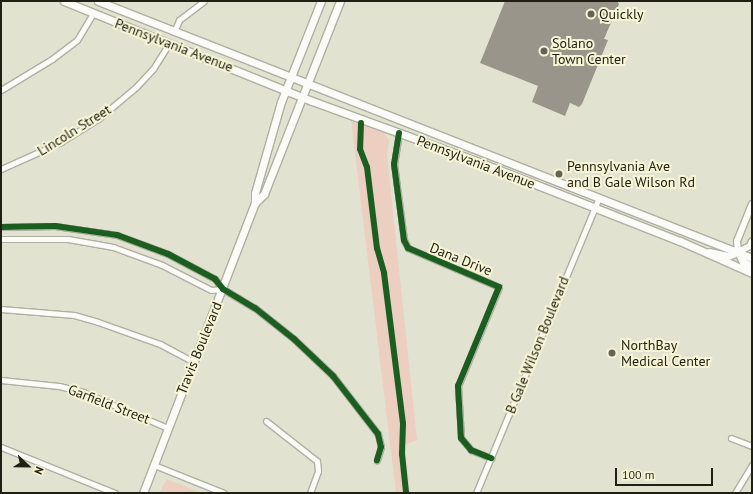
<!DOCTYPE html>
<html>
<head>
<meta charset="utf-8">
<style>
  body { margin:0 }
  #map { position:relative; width:753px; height:494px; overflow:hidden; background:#e2e2d1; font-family:"PT Sans",sans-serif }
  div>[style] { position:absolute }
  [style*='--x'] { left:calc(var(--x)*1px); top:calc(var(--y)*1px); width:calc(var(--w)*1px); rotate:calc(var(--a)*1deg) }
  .green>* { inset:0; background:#eccfc0 }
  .building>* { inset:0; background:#99958a }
  .roads { filter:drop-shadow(1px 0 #afafa2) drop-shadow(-1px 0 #afafa2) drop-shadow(0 1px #afafa2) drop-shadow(0 -1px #afafa2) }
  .minor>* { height:5px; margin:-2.5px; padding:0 2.5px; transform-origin:2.5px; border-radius:2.5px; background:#fbfbf8 }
  .tertiary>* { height:6px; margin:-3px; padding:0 3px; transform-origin:3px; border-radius:3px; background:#fbfbf8 }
  .secondary>* { height:7px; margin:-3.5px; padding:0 3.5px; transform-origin:3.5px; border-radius:3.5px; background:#fbfbf8 }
  .cycleway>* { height:6px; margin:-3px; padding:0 3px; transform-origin:3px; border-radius:3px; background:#1b5e20 }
  .dots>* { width:11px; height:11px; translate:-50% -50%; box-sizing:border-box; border:2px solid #f7f5d6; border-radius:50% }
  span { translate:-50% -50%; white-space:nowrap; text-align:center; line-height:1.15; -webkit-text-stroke:4px #f7f5d6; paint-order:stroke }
  .poi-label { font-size:14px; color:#201f14 }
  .left { translate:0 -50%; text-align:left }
  .street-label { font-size:14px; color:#201f14 }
  .frame { position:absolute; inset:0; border:2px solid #201f14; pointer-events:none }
  .north { position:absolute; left:8px; top:446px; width:40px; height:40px; -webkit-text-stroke:3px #f7f5d6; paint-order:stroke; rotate:112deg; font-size:11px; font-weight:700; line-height:16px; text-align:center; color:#201f14 }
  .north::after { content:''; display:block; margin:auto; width:14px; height:18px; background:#201f14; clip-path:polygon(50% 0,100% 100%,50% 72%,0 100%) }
  .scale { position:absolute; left:615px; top:468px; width:98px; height:18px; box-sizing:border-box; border:2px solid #201f14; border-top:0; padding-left:5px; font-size:12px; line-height:14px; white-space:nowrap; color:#201f14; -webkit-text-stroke:3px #f7f5d6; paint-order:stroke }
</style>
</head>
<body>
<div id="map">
  <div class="green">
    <i style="clip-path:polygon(351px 120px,384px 133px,389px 140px,387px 155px,417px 440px,405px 445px,410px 493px,396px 493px)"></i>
    <i style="clip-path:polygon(167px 479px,201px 493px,159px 493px)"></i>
  </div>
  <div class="building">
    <i style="clip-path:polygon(505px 1px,617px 1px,619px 4px,604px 39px,608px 40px,582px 104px,579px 107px,570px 103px,565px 116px,532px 102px,538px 86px,480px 63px)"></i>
  </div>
  <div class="roads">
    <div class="minor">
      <i style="--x:174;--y:32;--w:13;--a:-67"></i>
      <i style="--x:179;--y:20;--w:31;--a:-37"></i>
      <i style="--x:1;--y:90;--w:60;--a:-31.3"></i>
      <i style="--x:52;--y:59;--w:31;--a:-37"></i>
      <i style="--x:77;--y:40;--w:31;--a:-59"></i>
      <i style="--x:399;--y:133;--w:31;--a:99"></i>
      <i style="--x:394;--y:164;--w:77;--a:82.5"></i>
      <i style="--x:404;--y:240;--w:9;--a:63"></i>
      <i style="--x:408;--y:248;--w:99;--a:23.2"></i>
      <i style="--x:499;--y:287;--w:107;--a:112.5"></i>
      <i style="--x:458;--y:386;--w:52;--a:86.7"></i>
      <i style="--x:461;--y:438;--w:16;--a:50"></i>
      <i style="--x:471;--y:450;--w:22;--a:22"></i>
      <i style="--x:1;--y:169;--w:66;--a:-24.2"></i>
      <i style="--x:61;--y:142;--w:44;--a:-31.9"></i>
      <i style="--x:98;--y:119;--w:50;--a:-40.1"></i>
      <i style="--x:136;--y:87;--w:25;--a:-47"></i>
      <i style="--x:153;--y:69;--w:31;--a:-58"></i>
      <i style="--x:1;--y:227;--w:54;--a:-1.1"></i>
      <i style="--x:55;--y:226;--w:63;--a:8.3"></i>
      <i style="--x:117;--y:235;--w:54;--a:20.4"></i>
      <i style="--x:168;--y:254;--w:53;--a:28"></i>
      <i style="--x:215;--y:279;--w:13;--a:51"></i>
      <i style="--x:223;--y:289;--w:37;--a:31"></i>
      <i style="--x:255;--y:308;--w:50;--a:38.5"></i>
      <i style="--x:294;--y:339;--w:54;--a:43.5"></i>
      <i style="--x:333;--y:376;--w:73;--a:52.2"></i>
      <i style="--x:378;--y:434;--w:13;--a:77"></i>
      <i style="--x:381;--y:447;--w:14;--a:107"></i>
      <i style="--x:1;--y:239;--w:67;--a:0"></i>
      <i style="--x:68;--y:239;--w:46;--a:10.1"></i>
      <i style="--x:113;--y:247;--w:52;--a:20.2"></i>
      <i style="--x:162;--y:265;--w:55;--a:27"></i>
      <i style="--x:211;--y:290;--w:12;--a:-5"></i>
      <i style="--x:1;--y:309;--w:73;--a:4.7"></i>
      <i style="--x:74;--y:315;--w:25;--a:16"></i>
      <i style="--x:98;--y:322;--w:66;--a:19.5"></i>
      <i style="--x:160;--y:344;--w:38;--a:28"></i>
      <i style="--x:1;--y:380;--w:58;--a:5.9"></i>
      <i style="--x:59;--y:386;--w:25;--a:14"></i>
      <i style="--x:83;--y:392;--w:92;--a:23"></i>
      <i style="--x:266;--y:421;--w:65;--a:38.1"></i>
      <i style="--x:317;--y:461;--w:10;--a:84"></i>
      <i style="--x:318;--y:471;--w:23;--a:110"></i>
      <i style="--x:731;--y:438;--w:22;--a:21"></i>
      <i style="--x:1;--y:447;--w:123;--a:22"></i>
      <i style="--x:154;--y:465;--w:75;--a:21.8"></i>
      <i style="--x:476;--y:493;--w:320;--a:-67.4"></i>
      <i style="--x:735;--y:493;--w:33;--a:-59"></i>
    </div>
    <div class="tertiary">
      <i style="--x:752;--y:204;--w:40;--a:112"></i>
      <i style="--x:737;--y:241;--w:11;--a:85"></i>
      <i style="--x:738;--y:252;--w:13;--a:-27"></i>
      <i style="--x:750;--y:246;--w:5;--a:-68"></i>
    </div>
    <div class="secondary">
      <i style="--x:64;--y:1;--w:267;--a:22"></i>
      <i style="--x:312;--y:101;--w:178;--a:20.1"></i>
      <i style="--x:479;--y:162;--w:216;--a:21.5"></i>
      <i style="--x:680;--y:241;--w:79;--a:24"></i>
      <i style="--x:98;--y:1;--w:703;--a:21.45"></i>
      <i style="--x:255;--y:203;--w:10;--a:-90"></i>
      <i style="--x:255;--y:193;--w:95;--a:-74.1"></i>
      <i style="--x:281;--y:102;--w:109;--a:-68.4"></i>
      <i style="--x:709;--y:252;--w:19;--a:12"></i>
      <i style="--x:728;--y:256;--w:11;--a:-22"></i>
      <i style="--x:738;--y:252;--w:11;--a:63"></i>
      <i style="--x:743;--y:262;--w:10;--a:24"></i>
      <i style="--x:143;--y:493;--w:311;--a:-68.9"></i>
      <i style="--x:255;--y:203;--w:13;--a:-45"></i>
      <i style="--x:264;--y:194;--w:207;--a:-68.5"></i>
    </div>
  </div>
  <div class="cycleway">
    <i style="--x:361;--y:123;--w:26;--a:92"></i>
    <i style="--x:360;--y:149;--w:19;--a:69"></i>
    <i style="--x:367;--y:167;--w:82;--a:83"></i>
    <i style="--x:377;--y:248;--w:26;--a:74"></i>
    <i style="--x:384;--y:273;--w:152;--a:82.8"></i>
    <i style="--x:403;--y:424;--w:30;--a:92"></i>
    <i style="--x:402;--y:454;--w:39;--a:84"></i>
    <i style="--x:399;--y:133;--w:31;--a:99"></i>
    <i style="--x:394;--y:164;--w:77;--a:82.5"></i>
    <i style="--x:404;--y:240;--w:9;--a:63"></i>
    <i style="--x:408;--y:248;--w:99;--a:23.2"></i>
    <i style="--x:499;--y:287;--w:107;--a:112.5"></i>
    <i style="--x:458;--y:386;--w:52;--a:86.7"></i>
    <i style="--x:461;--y:438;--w:16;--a:50"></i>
    <i style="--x:471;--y:450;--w:22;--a:22"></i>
    <i style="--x:1;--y:227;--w:54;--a:-1.1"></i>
    <i style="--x:55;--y:226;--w:63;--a:8.3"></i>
    <i style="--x:117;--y:235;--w:54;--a:20.4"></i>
    <i style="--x:168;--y:254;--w:53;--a:28"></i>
    <i style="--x:215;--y:279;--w:13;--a:51"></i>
    <i style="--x:223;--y:289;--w:37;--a:31"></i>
    <i style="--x:255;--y:308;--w:50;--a:38.5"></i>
    <i style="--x:294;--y:339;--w:54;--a:43.5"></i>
    <i style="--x:333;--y:376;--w:73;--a:52.2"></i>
    <i style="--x:378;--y:434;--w:13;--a:77"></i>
    <i style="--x:381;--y:447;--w:14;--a:107"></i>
  </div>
  <div class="dots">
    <i style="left:591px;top:14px;background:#646356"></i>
    <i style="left:544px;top:51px;background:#646356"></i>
    <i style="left:559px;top:174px;background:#646356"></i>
    <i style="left:612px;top:353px;background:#646356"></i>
  </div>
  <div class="poi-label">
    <span class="left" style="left:599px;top:14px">Quickly</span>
    <span class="left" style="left:552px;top:51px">Solano<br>Town Center</span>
    <span class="left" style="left:567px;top:174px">Pennsylvania Ave<br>and B Gale Wilson Rd</span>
    <span class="left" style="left:621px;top:353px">NorthBay<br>Medical Center</span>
  </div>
  <div class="street-label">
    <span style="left:174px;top:45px;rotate:21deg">Pennsylvania Avenue</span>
    <span style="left:74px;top:130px;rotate:-32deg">Lincoln Street</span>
    <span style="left:476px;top:162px;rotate:21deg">Pennsylvania Avenue</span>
    <span style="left:461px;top:259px;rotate:22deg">Dana Drive</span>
    <span style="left:537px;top:345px;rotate:-68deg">B Gale Wilson Boulevard</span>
    <span style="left:199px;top:348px;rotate:-68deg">Travis Boulevard</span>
    <span style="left:109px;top:404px;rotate:21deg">Garfield Street</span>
  </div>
  <div class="frame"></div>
  <div class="north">N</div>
  <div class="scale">100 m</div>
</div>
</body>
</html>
